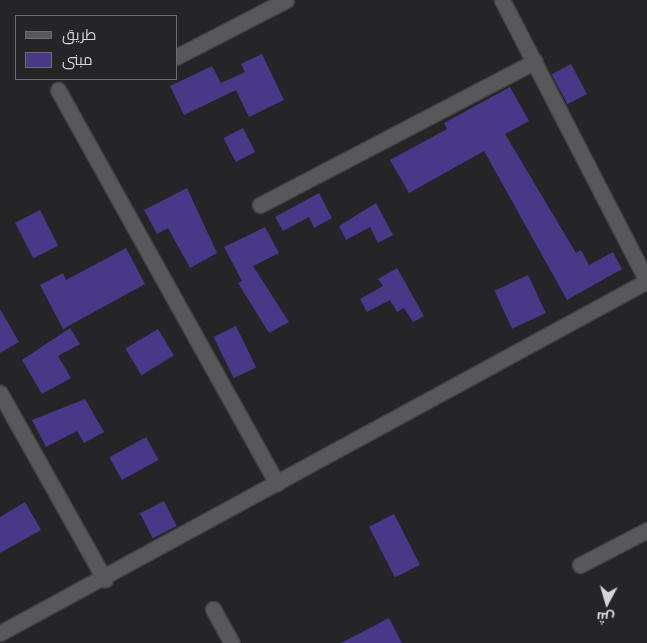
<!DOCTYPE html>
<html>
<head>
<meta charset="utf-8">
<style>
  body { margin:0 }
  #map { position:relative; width:647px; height:643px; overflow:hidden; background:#252427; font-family:"IBM Plex Sans",Cairo,sans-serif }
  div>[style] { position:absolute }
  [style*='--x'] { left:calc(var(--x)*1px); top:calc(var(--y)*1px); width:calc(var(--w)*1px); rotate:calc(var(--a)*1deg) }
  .building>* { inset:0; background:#493788; transform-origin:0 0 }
  .roads { filter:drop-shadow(1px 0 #424244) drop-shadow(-1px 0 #424244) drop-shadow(0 1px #424244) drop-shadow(0 -1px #424244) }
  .minor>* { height:15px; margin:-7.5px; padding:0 7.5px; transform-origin:7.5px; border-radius:7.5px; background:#58585b }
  span { translate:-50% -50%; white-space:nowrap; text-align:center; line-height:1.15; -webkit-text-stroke:4.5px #252427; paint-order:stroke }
  .legend { position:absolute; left:15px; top:15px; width:162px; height:65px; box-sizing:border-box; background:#252427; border:1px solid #6c6b6e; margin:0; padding:6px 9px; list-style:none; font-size:15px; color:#d6d6d8 }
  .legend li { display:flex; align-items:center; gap:10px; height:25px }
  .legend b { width:25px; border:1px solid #6c6b6e }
  .north { position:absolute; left:582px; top:578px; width:50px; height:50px; -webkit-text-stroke:4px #252427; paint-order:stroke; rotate:186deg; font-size:14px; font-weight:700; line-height:20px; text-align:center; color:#d6d6d8 }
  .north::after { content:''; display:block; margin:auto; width:18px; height:22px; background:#d6d6d8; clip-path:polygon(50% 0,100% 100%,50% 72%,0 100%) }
</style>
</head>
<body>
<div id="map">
  <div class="building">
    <i style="clip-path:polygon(262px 54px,284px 100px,249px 117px,236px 90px,184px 115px,170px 86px,212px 66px,221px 83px,245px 72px,241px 64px)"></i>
    <i style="left:571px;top:64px;width:34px;height:22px;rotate:62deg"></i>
    <i style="clip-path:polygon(510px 87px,529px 121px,505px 134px,576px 253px,581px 250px,589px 265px,613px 252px,622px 269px,567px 300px,484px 151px,409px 193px,390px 160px,447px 129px,444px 123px)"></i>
    <i style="left:243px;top:128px;width:27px;height:22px;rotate:63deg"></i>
    <i style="clip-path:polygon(187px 188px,217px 253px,190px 268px,168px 228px,157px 234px,144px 210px)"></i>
    <i style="clip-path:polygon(319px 193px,332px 218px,314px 228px,309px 217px,283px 231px,275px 217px)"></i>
    <i style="clip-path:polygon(376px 203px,393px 235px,378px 243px,370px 227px,346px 240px,339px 226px)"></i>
    <i style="left:40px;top:210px;width:40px;height:28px;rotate:63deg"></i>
    <i style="clip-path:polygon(265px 227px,279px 253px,253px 266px,289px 322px,269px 333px,238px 283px,242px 281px,224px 247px)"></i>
    <i style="clip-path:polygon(126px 248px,145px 284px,63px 329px,40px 285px,63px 273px,66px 280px)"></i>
    <i style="clip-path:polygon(397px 268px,424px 316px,413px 322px,404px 308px,397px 312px,390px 300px,367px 312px,360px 299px,383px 286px,378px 279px)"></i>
    <i style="left:528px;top:275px;width:42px;height:37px;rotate:65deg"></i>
    <i style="clip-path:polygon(0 309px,19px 342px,0 353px)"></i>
    <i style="left:236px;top:326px;width:46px;height:25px;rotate:64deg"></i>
    <i style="clip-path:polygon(70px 328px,80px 344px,58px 356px,71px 378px,42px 394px,22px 360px)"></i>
    <i style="left:158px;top:329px;width:31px;height:38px;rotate:59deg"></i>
    <i style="clip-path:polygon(85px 399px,104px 432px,84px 443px,77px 431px,46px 447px,32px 420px)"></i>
    <i style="left:146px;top:437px;width:26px;height:42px;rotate:61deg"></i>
    <i style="left:164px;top:501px;width:28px;height:27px;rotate:63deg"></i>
    <i style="clip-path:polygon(25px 502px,41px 530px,0 553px,0 517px)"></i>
    <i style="left:394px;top:514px;width:57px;height:28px;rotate:63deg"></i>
    <i style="clip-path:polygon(389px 618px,402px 643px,341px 643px)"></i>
  </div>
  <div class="roads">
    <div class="minor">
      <i style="--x:502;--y:0;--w:316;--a:62.7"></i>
      <i style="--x:176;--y:57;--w:124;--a:-27.4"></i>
      <i style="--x:58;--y:90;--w:450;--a:60.9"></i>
      <i style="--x:260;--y:205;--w:310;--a:-27.6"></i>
      <i style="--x:0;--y:393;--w:214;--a:60.7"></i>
      <i style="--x:580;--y:565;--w:76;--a:-27.6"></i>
      <i style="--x:213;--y:609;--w:39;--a:61"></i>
      <i style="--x:0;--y:633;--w:737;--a:-28.55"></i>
    </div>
  </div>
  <ul class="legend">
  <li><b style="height:6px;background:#58585b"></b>طريق</li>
  <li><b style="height:14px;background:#493788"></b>مبنى</li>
  </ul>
  <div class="north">ش</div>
</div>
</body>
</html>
